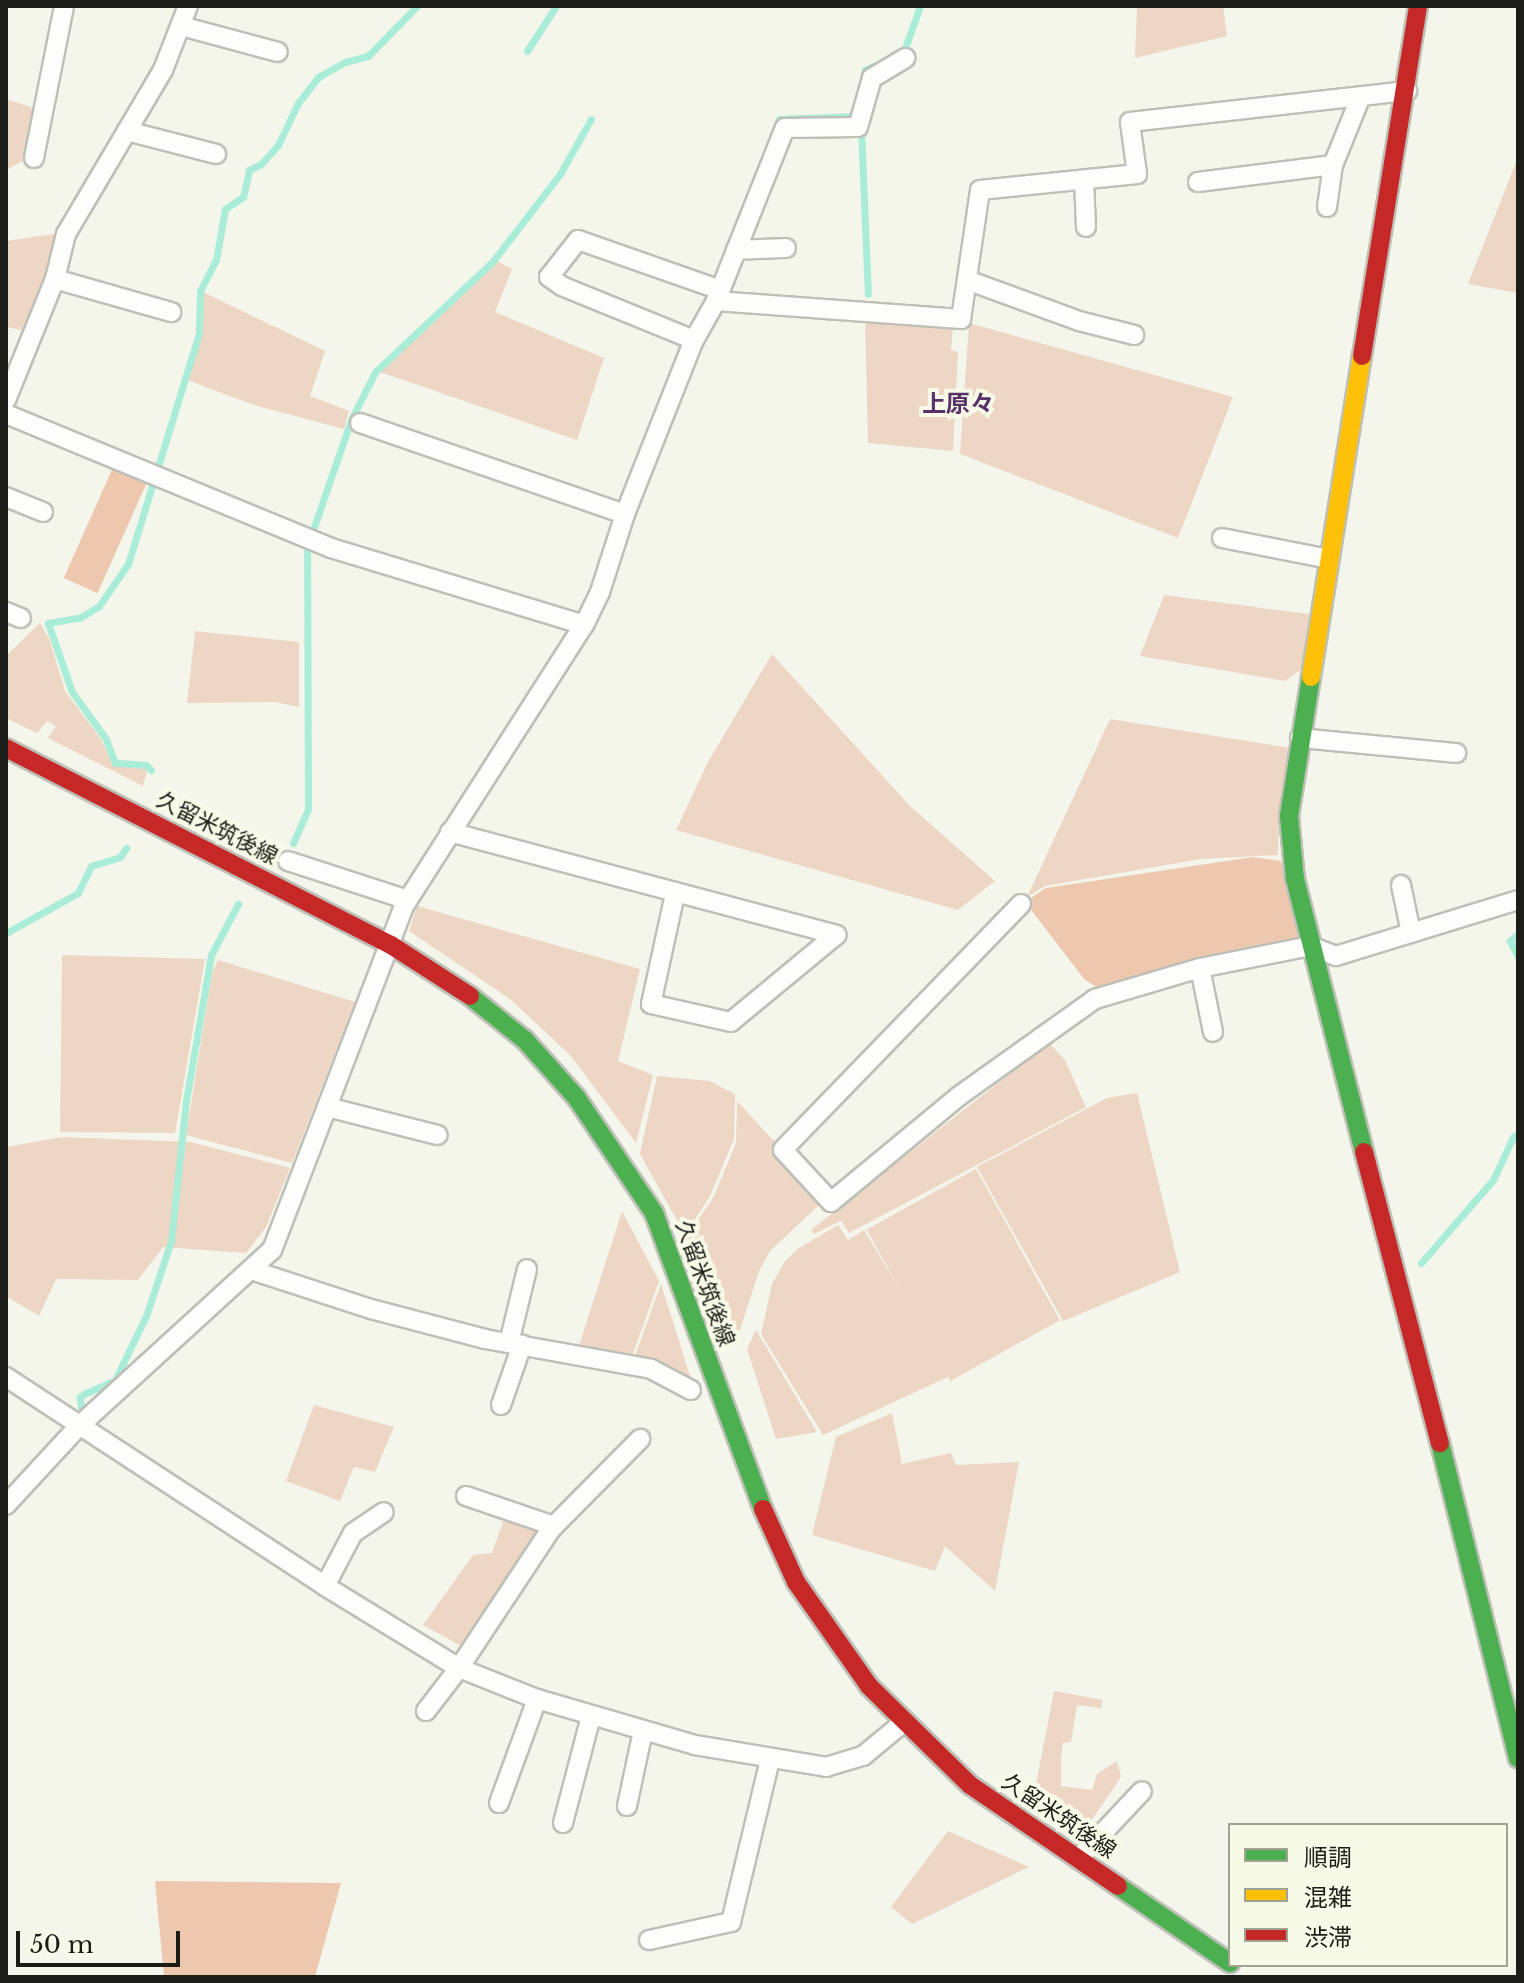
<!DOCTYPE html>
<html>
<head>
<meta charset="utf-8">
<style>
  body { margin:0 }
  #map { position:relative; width:1524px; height:1983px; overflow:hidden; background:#f4f6ec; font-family:"Libre Baskerville","Noto Sans JP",serif }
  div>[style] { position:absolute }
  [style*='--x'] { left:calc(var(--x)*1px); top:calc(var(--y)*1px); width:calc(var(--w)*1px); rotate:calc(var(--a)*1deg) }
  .green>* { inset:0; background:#edd6c4; transform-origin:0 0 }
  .forest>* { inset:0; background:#edc8ae; transform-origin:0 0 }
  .stream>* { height:7px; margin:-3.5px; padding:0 3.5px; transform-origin:3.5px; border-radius:3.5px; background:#a9ecd7 }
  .roads { filter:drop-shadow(2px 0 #bec0b8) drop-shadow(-2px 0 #bec0b8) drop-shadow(0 2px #bec0b8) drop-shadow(0 -2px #bec0b8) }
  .street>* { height:18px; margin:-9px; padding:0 9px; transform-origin:9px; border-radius:9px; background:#fdfefc }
  .fast>* { height:18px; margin:-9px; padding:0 9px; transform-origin:9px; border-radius:9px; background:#4caf50 }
  .slow>* { height:18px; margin:-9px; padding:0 9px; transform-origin:9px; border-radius:9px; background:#ffc107 }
  .jam>* { height:18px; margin:-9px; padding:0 9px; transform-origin:9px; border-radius:9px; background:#c62828 }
  span { translate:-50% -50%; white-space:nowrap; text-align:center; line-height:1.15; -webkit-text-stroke:8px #f8fae8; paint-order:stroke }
  .street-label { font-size:22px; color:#1c1d17 }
  .neighbourhood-label { font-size:24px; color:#593269; font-weight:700 }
  .frame { position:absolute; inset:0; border:8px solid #1c1d17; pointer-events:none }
  .legend { position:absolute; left:1228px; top:1823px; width:280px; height:144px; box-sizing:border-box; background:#f8fae8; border:2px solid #a0a294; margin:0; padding:10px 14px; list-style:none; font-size:24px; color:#1c1d17 }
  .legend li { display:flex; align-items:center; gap:16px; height:40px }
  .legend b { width:40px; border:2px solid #a0a294 }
  .scale { position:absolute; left:16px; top:1931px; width:164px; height:36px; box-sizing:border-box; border:4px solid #1c1d17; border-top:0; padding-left:10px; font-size:24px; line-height:28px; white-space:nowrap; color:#1c1d17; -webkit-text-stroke:6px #f8fae8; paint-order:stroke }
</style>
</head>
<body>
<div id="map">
  <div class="green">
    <i style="clip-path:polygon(1137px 6px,1223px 6px,1227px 36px,1135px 58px)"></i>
    <i style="clip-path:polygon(6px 99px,31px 107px,35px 117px,26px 159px,6px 170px)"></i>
    <i style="clip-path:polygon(1518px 157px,1518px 293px,1468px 284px)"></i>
    <i style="clip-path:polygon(60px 233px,26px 331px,6px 327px,6px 241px)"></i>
    <i style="clip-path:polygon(497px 261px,512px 269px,495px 312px,604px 358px,577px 440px,380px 372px)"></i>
    <i style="clip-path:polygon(203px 292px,325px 351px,310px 396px,349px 411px,344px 429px,254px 405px,187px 380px,201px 335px)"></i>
    <i style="clip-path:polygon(865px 318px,953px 326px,951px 350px,958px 352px,953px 451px,868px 443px)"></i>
    <i style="clip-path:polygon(969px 323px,1233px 397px,1178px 538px,960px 454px)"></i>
    <i style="clip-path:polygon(1164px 595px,1309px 614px,1303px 668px,1285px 681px,1140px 656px)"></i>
    <i style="clip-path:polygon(40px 623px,49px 638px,65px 691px,101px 739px,113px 765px,144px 767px,147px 771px,143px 786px,48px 738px,56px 726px,47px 721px,37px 733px,6px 718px,6px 656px)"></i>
    <i style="clip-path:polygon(195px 631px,299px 642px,299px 707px,275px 702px,187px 703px)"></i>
    <i style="clip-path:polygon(772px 654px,910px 806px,995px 881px,958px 910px,676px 830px,708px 762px)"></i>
    <i style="clip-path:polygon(1110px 719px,1291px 748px,1279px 808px,1278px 855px,1201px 859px,1045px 886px,1027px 897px)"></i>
    <i style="clip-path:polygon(417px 906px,640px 969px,618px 1061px,653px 1075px,636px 1143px,570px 1055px,510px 999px,409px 931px)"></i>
    <i style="clip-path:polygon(62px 955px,205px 959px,175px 1133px,60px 1132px)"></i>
    <i style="clip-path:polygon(218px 960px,355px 1002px,292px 1163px,186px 1135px,212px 973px)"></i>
    <i style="clip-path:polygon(1049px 1043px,1065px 1060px,1086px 1107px,849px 1233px,841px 1221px,814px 1234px,811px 1230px)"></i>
    <i style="clip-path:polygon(657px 1076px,709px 1081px,735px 1094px,734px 1139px,710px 1196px,685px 1235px,640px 1154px)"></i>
    <i style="clip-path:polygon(1137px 1093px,1180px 1272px,1063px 1321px,977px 1167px,1107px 1098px)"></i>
    <i style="clip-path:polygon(737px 1101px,775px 1142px,778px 1157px,820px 1204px,770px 1251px,759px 1271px,737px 1339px,687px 1236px,713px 1198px,736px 1143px)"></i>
    <i style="clip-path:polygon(62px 1137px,191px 1142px,290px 1168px,266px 1227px,246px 1253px,163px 1247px,138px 1280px,56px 1279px,39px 1316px,6px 1296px,6px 1147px)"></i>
    <i style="left:976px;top:1169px;width:173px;height:125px;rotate:61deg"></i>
    <i style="clip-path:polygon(622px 1211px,659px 1281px,632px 1356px,578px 1349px)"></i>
    <i style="clip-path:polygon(838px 1225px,848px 1240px,864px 1230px,952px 1375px,823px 1435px,761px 1334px,772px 1284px,785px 1261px,799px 1248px)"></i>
    <i style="clip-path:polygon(661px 1284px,692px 1382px,635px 1356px)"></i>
    <i style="clip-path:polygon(756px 1330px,817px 1432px,776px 1439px,747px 1349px)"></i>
    <i style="clip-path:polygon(314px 1405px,394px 1427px,375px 1472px,354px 1467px,340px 1501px,286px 1481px)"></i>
    <i style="clip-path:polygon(892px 1413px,902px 1464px,951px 1453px,956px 1465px,1019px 1462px,995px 1591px,945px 1546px,935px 1571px,812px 1535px,836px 1437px)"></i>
    <i style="clip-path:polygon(505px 1516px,542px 1527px,465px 1648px,423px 1625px,473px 1555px,492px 1553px)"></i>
    <i style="clip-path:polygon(1054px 1691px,1103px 1700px,1101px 1708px,1077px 1705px,1071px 1742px,1063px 1743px,1061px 1759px,1061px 1786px,1092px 1790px,1097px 1774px,1117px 1761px,1121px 1777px,1089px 1824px,1044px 1797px,1037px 1806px,1032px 1805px)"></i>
    <i style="clip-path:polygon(948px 1831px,1029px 1867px,912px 1924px,891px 1907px)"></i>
  </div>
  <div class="forest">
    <i style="left:115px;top:463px;width:37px;height:126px;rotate:24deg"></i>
    <i style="clip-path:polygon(1253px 857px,1281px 861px,1299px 940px,1175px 965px,1100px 989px,1085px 980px,1025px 902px,1046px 888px)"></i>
    <i style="clip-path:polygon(155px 1881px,341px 1883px,315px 1977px,164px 1977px)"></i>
  </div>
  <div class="stream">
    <i style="--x:527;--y:51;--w:54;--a:-57.2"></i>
    <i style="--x:899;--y:53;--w:5;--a:-22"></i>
    <i style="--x:904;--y:51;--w:48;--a:-70.4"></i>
    <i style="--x:862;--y:84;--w:14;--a:-78"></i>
    <i style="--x:865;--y:70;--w:22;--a:-24"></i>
    <i style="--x:779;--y:119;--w:77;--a:-2.2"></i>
    <i style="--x:856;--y:116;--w:4;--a:-76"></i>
    <i style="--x:861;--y:129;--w:165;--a:87.6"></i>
    <i style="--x:151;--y:770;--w:7;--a:-135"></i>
    <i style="--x:146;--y:765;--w:31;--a:-176"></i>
    <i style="--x:115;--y:763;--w:26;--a:-111"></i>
    <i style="--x:106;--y:739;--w:58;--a:-125.9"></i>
    <i style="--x:72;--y:692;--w:73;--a:-109.2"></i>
    <i style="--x:48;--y:623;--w:34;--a:-10"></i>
    <i style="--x:81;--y:617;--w:21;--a:-31"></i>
    <i style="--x:99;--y:606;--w:51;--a:-55.4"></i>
    <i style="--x:128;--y:564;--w:242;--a:-72.9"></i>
    <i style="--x:199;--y:333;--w:42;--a:-88.6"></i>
    <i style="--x:200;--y:291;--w:35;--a:-63"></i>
    <i style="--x:216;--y:260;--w:52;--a:-80"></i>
    <i style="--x:225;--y:209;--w:22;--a:-34"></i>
    <i style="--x:243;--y:197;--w:28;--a:-77"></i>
    <i style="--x:249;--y:170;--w:13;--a:-27"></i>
    <i style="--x:261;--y:164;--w:25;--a:-48"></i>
    <i style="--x:278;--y:145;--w:47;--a:-64.5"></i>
    <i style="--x:298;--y:103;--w:33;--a:-52"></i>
    <i style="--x:318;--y:77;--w:31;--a:-29"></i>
    <i style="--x:345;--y:62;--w:24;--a:-15"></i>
    <i style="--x:368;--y:56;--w:70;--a:-45.6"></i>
    <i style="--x:293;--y:843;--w:37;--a:-66"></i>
    <i style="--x:308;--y:809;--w:262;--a:-90.2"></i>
    <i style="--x:307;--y:547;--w:134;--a:-70.9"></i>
    <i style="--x:351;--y:420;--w:54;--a:-63.4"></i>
    <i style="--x:375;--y:372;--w:162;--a:-43.2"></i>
    <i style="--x:493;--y:261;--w:110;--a:-52.4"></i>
    <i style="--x:560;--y:174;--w:63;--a:-60.6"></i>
    <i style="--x:6;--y:933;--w:82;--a:-29.1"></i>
    <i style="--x:78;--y:893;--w:30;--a:-64"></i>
    <i style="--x:91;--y:866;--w:30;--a:-17"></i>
    <i style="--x:120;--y:857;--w:11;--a:-56"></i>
    <i style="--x:1518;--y:934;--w:11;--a:139"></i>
    <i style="--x:1510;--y:941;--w:18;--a:63"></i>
    <i style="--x:1421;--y:1263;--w:110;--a:-49.1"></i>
    <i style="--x:1493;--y:1180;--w:47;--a:-65.1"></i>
    <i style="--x:1513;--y:1137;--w:6;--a:-31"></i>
    <i style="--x:81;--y:1407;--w:10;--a:-96"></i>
    <i style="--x:80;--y:1397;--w:5;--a:-37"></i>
    <i style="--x:84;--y:1394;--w:34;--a:-24"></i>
    <i style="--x:115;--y:1380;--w:71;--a:-64.2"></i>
    <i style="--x:146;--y:1316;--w:79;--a:-71.6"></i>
    <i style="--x:171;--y:1241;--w:141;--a:-83.9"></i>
    <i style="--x:186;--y:1101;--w:148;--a:-80.3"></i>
    <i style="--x:211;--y:955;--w:58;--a:-62.1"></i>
  </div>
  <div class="roads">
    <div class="street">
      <i style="--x:181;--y:26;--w:100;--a:15"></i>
      <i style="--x:127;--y:131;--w:92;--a:14.5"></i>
      <i style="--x:34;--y:158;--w:155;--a:-78.8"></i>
      <i style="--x:1084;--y:180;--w:47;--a:87.6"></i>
      <i style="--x:1198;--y:182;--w:136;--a:-7.2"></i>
      <i style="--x:1333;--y:165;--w:74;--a:-67.9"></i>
      <i style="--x:1327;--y:207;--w:42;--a:-81.9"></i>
      <i style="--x:736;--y:250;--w:50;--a:-2.3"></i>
      <i style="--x:55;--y:279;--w:121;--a:15.9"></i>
      <i style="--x:967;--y:280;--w:119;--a:20.1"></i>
      <i style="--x:1079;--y:321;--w:57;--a:14.3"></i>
      <i style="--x:716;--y:301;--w:246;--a:4.2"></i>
      <i style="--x:961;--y:319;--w:130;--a:-81.6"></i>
      <i style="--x:980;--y:190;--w:158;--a:-5.8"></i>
      <i style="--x:1137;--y:174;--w:52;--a:-97.7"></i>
      <i style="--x:1130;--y:122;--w:279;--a:-6.4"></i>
      <i style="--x:694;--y:340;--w:143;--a:-157.8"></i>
      <i style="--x:562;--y:286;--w:16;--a:-145"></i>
      <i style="--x:549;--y:277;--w:47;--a:-51.9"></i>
      <i style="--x:578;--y:240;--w:151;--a:19.3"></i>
      <i style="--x:6;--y:400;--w:131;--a:-68"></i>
      <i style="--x:55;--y:279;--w:46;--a:-76.3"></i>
      <i style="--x:66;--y:234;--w:191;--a:-59.4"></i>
      <i style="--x:163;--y:70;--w:69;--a:-68.7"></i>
      <i style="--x:6;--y:414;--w:352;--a:22.4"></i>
      <i style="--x:331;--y:548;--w:264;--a:16.9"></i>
      <i style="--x:360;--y:423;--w:280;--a:19"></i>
      <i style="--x:6;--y:497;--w:40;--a:22"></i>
      <i style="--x:1222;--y:538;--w:109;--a:11.1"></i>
      <i style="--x:6;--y:612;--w:16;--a:22"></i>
      <i style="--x:1300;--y:738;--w:157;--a:5.5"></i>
      <i style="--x:450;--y:832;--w:400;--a:14.9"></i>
      <i style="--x:836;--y:935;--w:136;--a:140.4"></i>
      <i style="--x:731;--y:1022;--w:82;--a:-167.3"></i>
      <i style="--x:651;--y:1004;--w:113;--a:-77.7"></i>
      <i style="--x:288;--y:861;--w:126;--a:18"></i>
      <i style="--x:1401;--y:885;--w:49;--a:78.2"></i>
      <i style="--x:1021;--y:904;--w:342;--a:134.1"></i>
      <i style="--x:783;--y:1150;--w:71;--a:47.3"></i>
      <i style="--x:831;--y:1202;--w:166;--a:-39.6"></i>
      <i style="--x:959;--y:1096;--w:167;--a:-35.5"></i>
      <i style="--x:1095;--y:999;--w:109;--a:-16.4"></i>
      <i style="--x:1200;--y:968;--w:112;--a:-11.3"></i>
      <i style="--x:1310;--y:946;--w:28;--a:21"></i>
      <i style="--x:1336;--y:956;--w:190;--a:-17.1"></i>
      <i style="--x:1200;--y:968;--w:65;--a:78.5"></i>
      <i style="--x:327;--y:1107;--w:114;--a:14.2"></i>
      <i style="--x:251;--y:1270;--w:126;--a:18"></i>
      <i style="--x:371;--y:1309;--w:118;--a:14.7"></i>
      <i style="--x:485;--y:1339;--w:169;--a:10.2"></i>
      <i style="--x:651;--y:1369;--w:45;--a:27.7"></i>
      <i style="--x:509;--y:1343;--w:76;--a:-76.3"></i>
      <i style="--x:6;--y:1377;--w:381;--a:33.2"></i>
      <i style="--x:325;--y:1586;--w:157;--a:31.5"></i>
      <i style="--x:459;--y:1668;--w:84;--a:21.7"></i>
      <i style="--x:537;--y:1699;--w:165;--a:16.2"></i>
      <i style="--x:695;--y:1745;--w:133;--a:9.5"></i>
      <i style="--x:826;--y:1767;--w:39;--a:-17"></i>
      <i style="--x:863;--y:1756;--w:53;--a:-39.7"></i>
      <i style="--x:501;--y:1405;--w:64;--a:-70.7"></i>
      <i style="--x:466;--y:1496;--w:93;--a:18.8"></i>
      <i style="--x:6;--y:1505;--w:108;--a:-47.3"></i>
      <i style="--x:79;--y:1426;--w:261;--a:-42.4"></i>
      <i style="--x:272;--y:1250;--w:368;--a:-69"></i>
      <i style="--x:404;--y:906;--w:334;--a:-57.4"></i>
      <i style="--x:584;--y:625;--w:37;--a:-64"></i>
      <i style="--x:600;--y:592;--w:82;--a:-72.2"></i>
      <i style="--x:625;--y:514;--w:187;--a:-68.4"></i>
      <i style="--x:694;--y:340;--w:45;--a:-60.6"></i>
      <i style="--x:716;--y:301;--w:186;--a:-68.3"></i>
      <i style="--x:785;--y:128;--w:73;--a:-0.8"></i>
      <i style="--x:858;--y:127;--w:51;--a:-74.1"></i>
      <i style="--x:872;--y:78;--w:39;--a:-31"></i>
      <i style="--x:325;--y:1586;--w:60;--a:-62.2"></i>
      <i style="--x:353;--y:1533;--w:37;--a:-34"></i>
      <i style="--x:426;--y:1711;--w:54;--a:-52.5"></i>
      <i style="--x:459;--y:1668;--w:167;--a:-56.5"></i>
      <i style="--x:551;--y:1529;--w:127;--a:-45.3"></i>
      <i style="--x:499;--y:1803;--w:111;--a:-69.9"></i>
      <i style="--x:627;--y:1806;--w:77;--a:-78"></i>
      <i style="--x:563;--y:1823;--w:111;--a:-75.3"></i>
      <i style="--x:1078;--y:1859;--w:93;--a:-46.7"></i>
      <i style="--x:649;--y:1940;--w:84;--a:-12.4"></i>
      <i style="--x:731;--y:1922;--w:167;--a:-76.5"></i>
    </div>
    <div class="fast">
      <i style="--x:1311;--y:677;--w:141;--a:99"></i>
      <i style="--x:1289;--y:816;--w:63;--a:84.6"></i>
      <i style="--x:1295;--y:879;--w:282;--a:75.8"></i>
      <i style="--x:470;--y:996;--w:70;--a:38.7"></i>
      <i style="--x:525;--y:1040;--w:76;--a:48.2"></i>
      <i style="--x:576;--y:1097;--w:140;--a:56.1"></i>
      <i style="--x:654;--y:1213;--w:315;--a:69.8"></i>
      <i style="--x:1440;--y:1443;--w:325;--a:76.1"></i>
      <i style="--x:1118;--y:1886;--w:136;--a:34.5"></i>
    </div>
    <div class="slow">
      <i style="--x:1311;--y:677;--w:325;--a:-81"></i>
    </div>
    <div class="jam">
      <i style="--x:1362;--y:356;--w:354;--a:-80.9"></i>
      <i style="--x:6;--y:748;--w:432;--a:27.1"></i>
      <i style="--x:391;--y:945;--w:94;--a:32.8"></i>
      <i style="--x:1364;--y:1152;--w:301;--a:75.4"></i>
      <i style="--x:763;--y:1509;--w:80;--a:65.7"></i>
      <i style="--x:796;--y:1582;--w:127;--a:54.9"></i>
      <i style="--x:869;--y:1686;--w:141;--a:44.4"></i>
      <i style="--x:970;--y:1785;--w:179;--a:34.3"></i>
    </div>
  </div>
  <div class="street-label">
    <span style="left:217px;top:828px;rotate:27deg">久留米筑後線</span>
    <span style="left:705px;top:1283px;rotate:70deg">久留米筑後線</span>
    <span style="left:1059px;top:1816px;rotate:34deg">久留米筑後線</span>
  </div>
  <div class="neighbourhood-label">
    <span style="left:958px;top:404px">上原々</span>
  </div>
  <div class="frame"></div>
  <ul class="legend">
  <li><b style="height:10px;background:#4caf50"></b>順調</li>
  <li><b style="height:10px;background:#ffc107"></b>混雑</li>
  <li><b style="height:10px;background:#c62828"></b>渋滞</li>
  </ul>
  <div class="scale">50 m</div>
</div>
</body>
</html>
